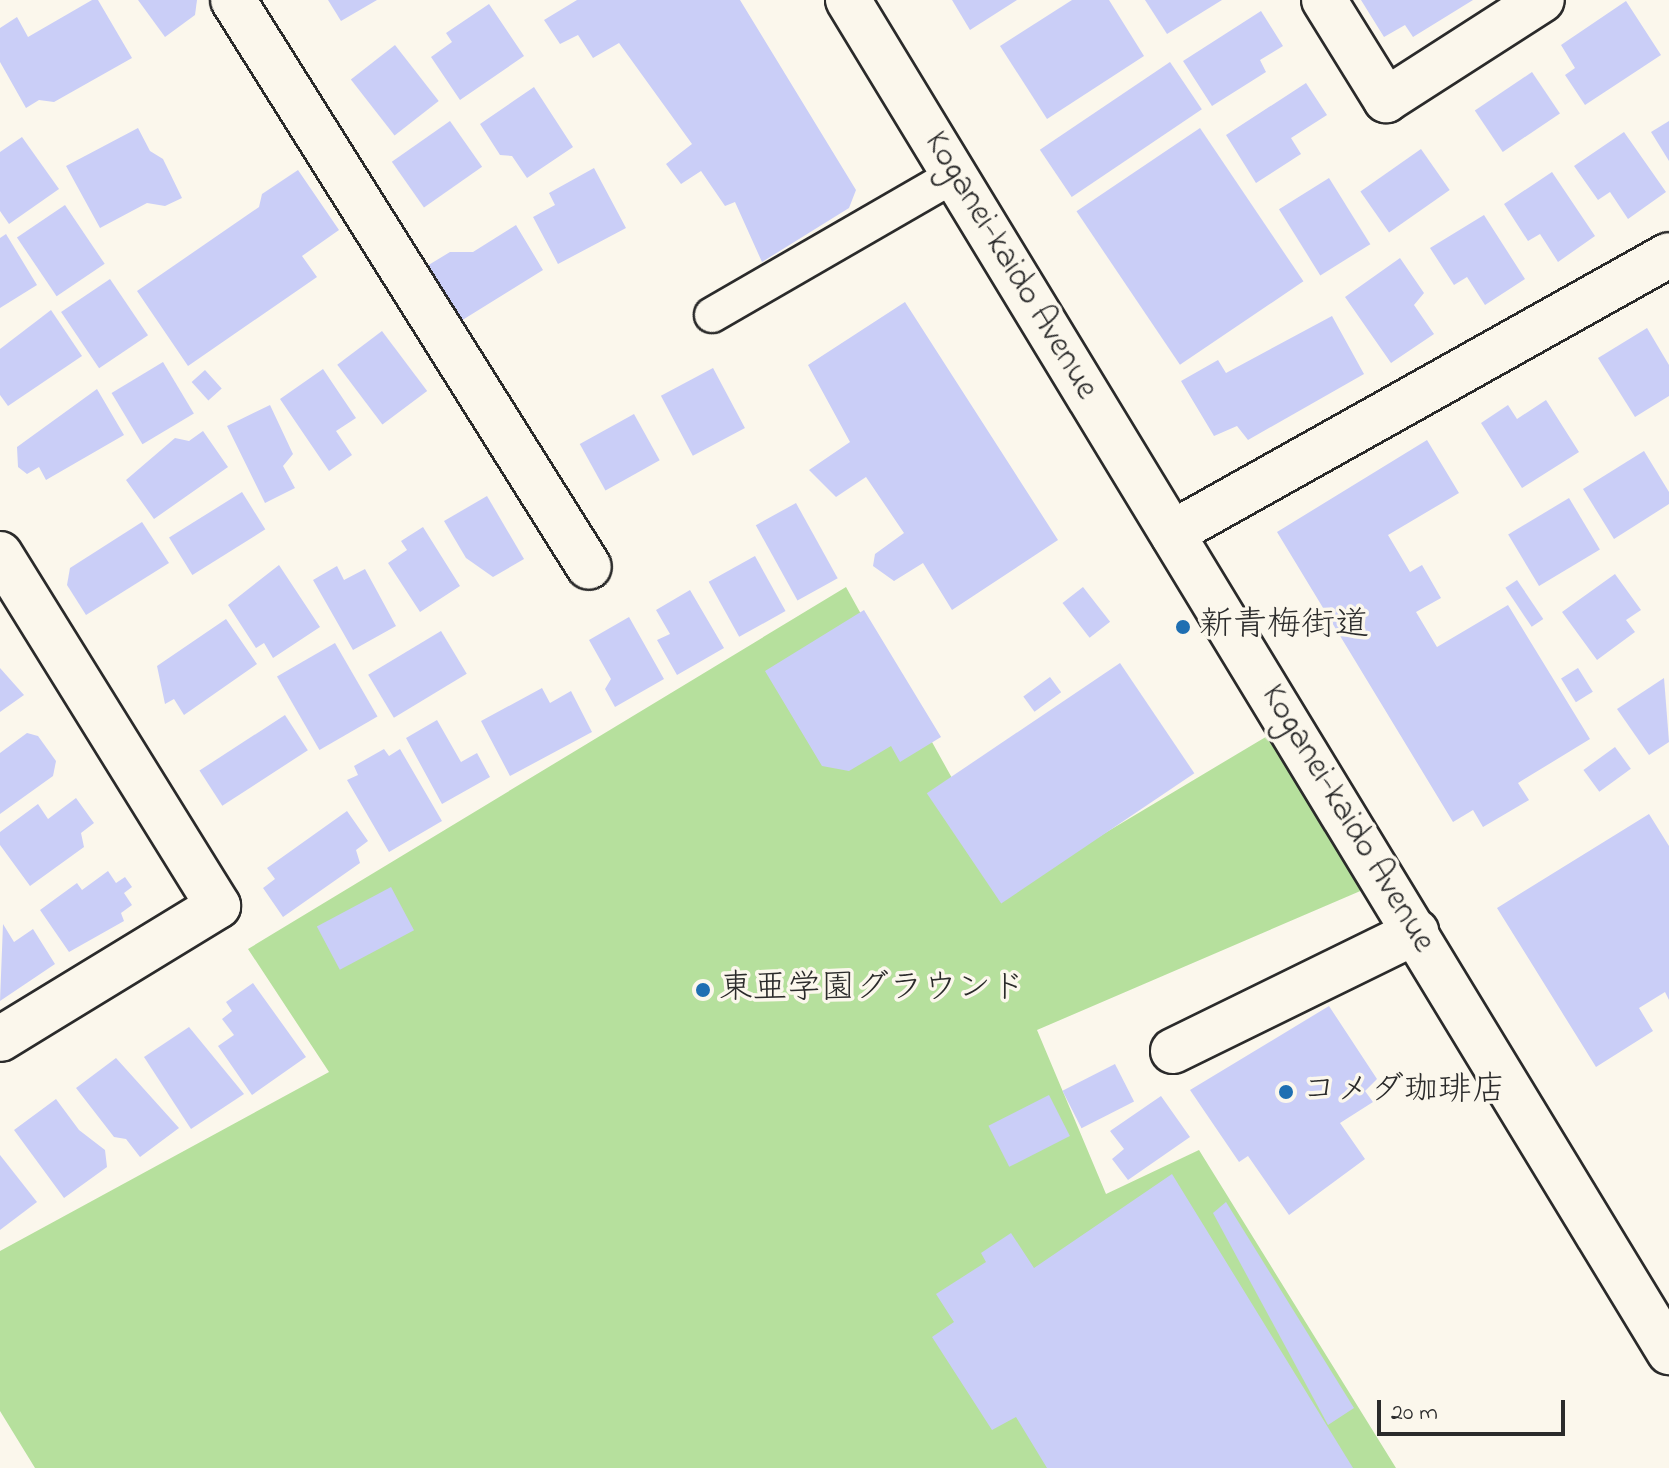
<!DOCTYPE html>
<html>
<head>
<meta charset="utf-8">
<style>
  body { margin:0 }
  #map { position:relative; width:1669px; height:1468px; overflow:hidden; background:#fbf7ec; font-family:"Indie Flower","Klee One",sans-serif }
  div>[style] { position:absolute }
  [style*='--x'] { left:calc(var(--x)*1px); top:calc(var(--y)*1px); width:calc(var(--w)*1px); rotate:calc(var(--a)*1deg) }
  .green>* { inset:0; background:#b6e09d }
  .building>* { inset:0; background:#cacef7; transform-origin:0 0 }
  .roads { filter:drop-shadow(2px 0 #2b2b2b) drop-shadow(-2px 0 #2b2b2b) drop-shadow(0 2px #2b2b2b) drop-shadow(0 -2px #2b2b2b) }
  .lane>* { height:34px; margin:-17px; padding:0 17px; transform-origin:17px; border-radius:17px; background:#fbf7ec }
  .street>* { height:44px; margin:-22px; padding:0 22px; transform-origin:22px; border-radius:22px; background:#fbf7ec }
  .primary>* { height:44px; margin:-22px; padding:0 22px; transform-origin:22px; border-radius:22px; background:#fbf7ec }
  .dots>* { width:22px; height:22px; translate:-50% -50%; box-sizing:border-box; border:4px solid #fbf7ec; border-radius:50% }
  span { translate:-50% -50%; white-space:nowrap; text-align:center; line-height:1.15; -webkit-text-stroke:7px #fbf7ec; paint-order:stroke }
  .street-label { font-size:34px; color:#2b2b2b }
  .poi-label { font-size:34px; color:#2b2b2b }
  .left { translate:0 -50%; text-align:left }
  .scale { position:absolute; left:1377px; top:1400px; width:188px; height:36px; box-sizing:border-box; border:4px solid #2b2b2b; border-top:0; padding-left:10px; font-size:24px; line-height:28px; white-space:nowrap; color:#2b2b2b; -webkit-text-stroke:6px #fbf7ec; paint-order:stroke }
</style>
</head>
<body>
<div id="map">
  <div class="green">
    <i style="clip-path:polygon(846px 587px,1013px 888px,1289px 723px,1386px 880px,1037px 1030px,1106px 1194px,1199px 1150px,1396px 1468px,35px 1468px,0 1411px,0 1251px,329px 1072px,248px 949px)"></i>
  </div>
  <div class="building">
    <i style="clip-path:polygon(92px 0,98px 0,132px 58px,54px 102px,39px 100px,26px 108px,0 62px,0 28px,17px 17px,28px 37px)"></i>
    <i style="clip-path:polygon(138px 0,197px 0,195px 15px,165px 37px)"></i>
    <i style="clip-path:polygon(328px 0,377px 0,341px 21px)"></i>
    <i style="clip-path:polygon(577px 0,740px 0,856px 190px,849px 208px,762px 262px,735px 202px,725px 206px,701px 171px,681px 184px,666px 164px,692px 144px,619px 43px,593px 58px,578px 35px,560px 44px,544px 20px)"></i>
    <i style="clip-path:polygon(952px 0,1017px 0,970px 30px)"></i>
    <i style="clip-path:polygon(1072px 0,1109px 0,1144px 56px,1047px 119px,1000px 46px)"></i>
    <i style="clip-path:polygon(1145px 0,1222px 0,1167px 34px)"></i>
    <i style="clip-path:polygon(1361px 0,1473px 0,1413px 37px,1405px 25px,1384px 37px)"></i>
    <i style="clip-path:polygon(1626px 1px,1661px 55px,1585px 105px,1565px 75px,1575px 68px,1561px 45px)"></i>
    <i style="clip-path:polygon(489px 4px,524px 56px,460px 100px,431px 57px,452px 42px,446px 33px)"></i>
    <i style="clip-path:polygon(1261px 11px,1283px 46px,1260px 60px,1266px 72px,1212px 106px,1183px 61px)"></i>
    <i style="left:395px;top:45px;width:71px;height:56px;rotate:52deg"></i>
    <i style="left:1170px;top:62px;width:57px;height:157px;rotate:56deg"></i>
    <i style="left:1532px;top:72px;width:50px;height:69px;rotate:56deg"></i>
    <i style="clip-path:polygon(1306px 83px,1327px 115px,1291px 138px,1301px 154px,1256px 183px,1226px 135px)"></i>
    <i style="clip-path:polygon(534px 87px,573px 147px,527px 178px,512px 156px,500px 155px,480px 124px)"></i>
    <i style="left:450px;top:121px;width:56px;height:71px;rotate:55deg"></i>
    <i style="clip-path:polygon(1669px 121px,1669px 161px,1651px 132px)"></i>
    <i style="clip-path:polygon(138px 128px,150px 151px,163px 159px,182px 198px,165px 206px,147px 203px,100px 228px,66px 166px)"></i>
    <i style="left:1200px;top:128px;width:185px;height:149px;rotate:56deg"></i>
    <i style="clip-path:polygon(1624px 132px,1666px 192px,1628px 219px,1610px 192px,1598px 200px,1574px 166px)"></i>
    <i style="clip-path:polygon(22px 137px,59px 189px,9px 224px,0 211px,0 152px)"></i>
    <i style="left:1421px;top:149px;width:50px;height:74px;rotate:55deg"></i>
    <i style="clip-path:polygon(594px 168px,626px 228px,558px 264px,533px 217px,555px 205px,549px 193px)"></i>
    <i style="clip-path:polygon(298px 170px,339px 230px,302px 256px,317px 277px,188px 366px,137px 291px,259px 207px,262px 194px)"></i>
    <i style="clip-path:polygon(1552px 172px,1595px 236px,1558px 262px,1540px 234px,1528px 241px,1504px 204px)"></i>
    <i style="left:1329px;top:178px;width:78px;height:59px;rotate:58deg"></i>
    <i style="left:65px;top:205px;width:71px;height:58px;rotate:56deg"></i>
    <i style="clip-path:polygon(1484px 215px,1525px 279px,1485px 305px,1467px 277px,1454px 285px,1430px 248px)"></i>
    <i style="clip-path:polygon(516px 225px,543px 270px,456px 324px,422px 269px,450px 252px,473px 252px)"></i>
    <i style="clip-path:polygon(6px 234px,37px 285px,0 308px,0 238px)"></i>
    <i style="clip-path:polygon(1400px 258px,1424px 293px,1414px 305px,1434px 334px,1391px 363px,1345px 297px)"></i>
    <i style="left:110px;top:279px;width:68px;height:59px;rotate:56deg"></i>
    <i style="clip-path:polygon(905px 302px,1058px 540px,952px 610px,923px 563px,894px 581px,873px 566px,875px 554px,904px 533px,866px 477px,836px 497px,809px 470px,850px 442px,808px 365px)"></i>
    <i style="clip-path:polygon(51px 310px,82px 356px,8px 406px,0 395px,0 349px)"></i>
    <i style="clip-path:polygon(1332px 316px,1364px 374px,1248px 440px,1237px 426px,1214px 436px,1181px 381px,1218px 360px,1226px 373px)"></i>
    <i style="clip-path:polygon(1647px 328px,1669px 365px,1669px 396px,1635px 417px,1598px 358px)"></i>
    <i style="left:382px;top:331px;width:75px;height:56px;rotate:53deg"></i>
    <i style="left:163px;top:362px;width:60px;height:60px;rotate:59deg"></i>
    <i style="left:713px;top:368px;width:68px;height:59px;rotate:62deg"></i>
    <i style="clip-path:polygon(323px 369px,356px 418px,336px 431px,352px 455px,329px 471px,280px 399px)"></i>
    <i style="left:205px;top:370px;width:25px;height:18px;rotate:48deg"></i>
    <i style="clip-path:polygon(97px 389px,124px 435px,46px 480px,39px 467px,27px 474px,18px 467px,17px 447px)"></i>
    <i style="clip-path:polygon(1546px 400px,1579px 452px,1522px 488px,1481px 423px,1508px 405px,1517px 419px)"></i>
    <i style="clip-path:polygon(270px 405px,293px 454px,283px 466px,295px 488px,265px 503px,227px 426px)"></i>
    <i style="left:634px;top:414px;width:53px;height:62px;rotate:61deg"></i>
    <i style="clip-path:polygon(203px 431px,228px 467px,154px 519px,126px 480px,175px 438px,189px 441px)"></i>
    <i style="clip-path:polygon(1427px 440px,1459px 493px,1388px 535px,1410px 572px,1422px 565px,1441px 598px,1416px 612px,1437px 647px,1508px 605px,1590px 739px,1518px 783px,1529px 800px,1483px 827px,1473px 810px,1453px 822px,1277px 532px)"></i>
    <i style="clip-path:polygon(1644px 451px,1669px 492px,1669px 504px,1614px 539px,1583px 489px)"></i>
    <i style="left:242px;top:492px;width:44px;height:86px;rotate:58deg"></i>
    <i style="clip-path:polygon(487px 496px,524px 559px,493px 577px,466px 558px,444px 521px)"></i>
    <i style="left:1569px;top:498px;width:60px;height:71px;rotate:59deg"></i>
    <i style="left:796px;top:503px;width:86px;height:46px;rotate:61deg"></i>
    <i style="clip-path:polygon(142px 522px,169px 563px,86px 615px,67px 585px,70px 568px)"></i>
    <i style="clip-path:polygon(423px 527px,460px 586px,420px 612px,388px 563px,407px 550px,401px 541px)"></i>
    <i style="left:755px;top:556px;width:63px;height:53px;rotate:61deg"></i>
    <i style="clip-path:polygon(279px 565px,320px 627px,273px 658px,264px 643px,256px 648px,228px 605px)"></i>
    <i style="clip-path:polygon(337px 566px,344px 580px,365px 569px,396px 626px,353px 650px,313px 580px)"></i>
    <i style="clip-path:polygon(1615px 574px,1641px 610px,1626px 620px,1635px 632px,1597px 660px,1562px 612px)"></i>
    <i style="left:1517px;top:580px;width:47px;height:14px;rotate:56deg"></i>
    <i style="left:1083px;top:587px;width:44px;height:26px;rotate:52deg"></i>
    <i style="clip-path:polygon(690px 590px,724px 648px,677px 675px,657px 640px,670px 634px,656px 610px)"></i>
    <i style="clip-path:polygon(864px 610px,941px 737px,900px 762px,891px 746px,849px 771px,822px 766px,765px 671px)"></i>
    <i style="clip-path:polygon(629px 617px,664px 679px,615px 707px,605px 689px,611px 679px,589px 640px)"></i>
    <i style="clip-path:polygon(226px 619px,257px 664px,184px 715px,174px 699px,165px 704px,157px 666px)"></i>
    <i style="left:441px;top:631px;width:50px;height:85px;rotate:59deg"></i>
    <i style="left:335px;top:643px;width:85px;height:67px;rotate:60deg"></i>
    <i style="left:1120px;top:663px;width:133px;height:233px;rotate:56deg"></i>
    <i style="clip-path:polygon(0 668px,24px 695px,0 712px)"></i>
    <i style="left:1578px;top:668px;width:28px;height:20px;rotate:58deg"></i>
    <i style="left:1050px;top:677px;width:19px;height:33px;rotate:54deg"></i>
    <i style="clip-path:polygon(1664px 678px,1669px 742px,1649px 755px,1617px 709px)"></i>
    <i style="clip-path:polygon(542px 688px,550px 703px,571px 691px,592px 732px,510px 776px,481px 721px)"></i>
    <i style="left:285px;top:715px;width:42px;height:102px;rotate:57deg"></i>
    <i style="clip-path:polygon(437px 720px,461px 762px,477px 753px,490px 777px,442px 804px,406px 738px)"></i>
    <i style="clip-path:polygon(27px 733px,38px 736px,56px 761px,53px 776px,0 814px,0 753px)"></i>
    <i style="left:1615px;top:747px;width:27px;height:39px;rotate:54deg"></i>
    <i style="clip-path:polygon(384px 749px,389px 756px,400px 749px,442px 821px,389px 852px,347px 780px,358px 775px,354px 766px)"></i>
    <i style="clip-path:polygon(76px 798px,94px 823px,81px 833px,84px 847px,30px 886px,0 845px,0 832px,38px 804px,48px 819px)"></i>
    <i style="clip-path:polygon(347px 811px,368px 841px,356px 850px,360px 863px,283px 917px,263px 888px,275px 879px,267px 868px)"></i>
    <i style="clip-path:polygon(1649px 814px,1669px 846px,1669px 1000px,1665px 992px,1639px 1008px,1653px 1031px,1596px 1067px,1497px 908px)"></i>
    <i style="clip-path:polygon(108px 871px,116px 883px,125px 877px,132px 887px,124px 893px,132px 905px,121px 913px,124px 921px,69px 952px,40px 910px,77px 883px,82px 890px)"></i>
    <i style="left:391px;top:887px;width:49px;height:84px;rotate:62deg"></i>
    <i style="clip-path:polygon(3px 924px,14px 942px,33px 929px,55px 964px,0 1001px)"></i>
    <i style="clip-path:polygon(253px 983px,306px 1057px,252px 1095px,218px 1046px,234px 1035px,222px 1019px,232px 1011px,226px 1002px)"></i>
    <i style="clip-path:polygon(1329px 1006px,1377px 1079px,1365px 1091px,1373px 1102px,1340px 1123px,1365px 1159px,1289px 1215px,1248px 1156px,1239px 1162px,1190px 1090px)"></i>
    <i style="clip-path:polygon(189px 1027px,244px 1094px,191px 1129px,144px 1057px)"></i>
    <i style="clip-path:polygon(116px 1058px,179px 1128px,140px 1157px,126px 1139px,114px 1137px,76px 1088px)"></i>
    <i style="left:1115px;top:1064px;width:42px;height:59px;rotate:63deg"></i>
    <i style="left:1049px;top:1095px;width:46px;height:68px;rotate:63deg"></i>
    <i style="clip-path:polygon(1161px 1096px,1190px 1137px,1128px 1180px,1112px 1159px,1124px 1149px,1110px 1131px)"></i>
    <i style="clip-path:polygon(56px 1099px,79px 1130px,105px 1150px,107px 1167px,64px 1198px,14px 1130px)"></i>
    <i style="clip-path:polygon(0 1155px,37px 1202px,0 1230px)"></i>
    <i style="clip-path:polygon(1172px 1174px,1353px 1468px,1047px 1468px,1016px 1417px,992px 1430px,932px 1337px,954px 1322px,936px 1294px,986px 1262px,981px 1253px,1011px 1233px,1034px 1268px)"></i>
    <i style="clip-path:polygon(1226px 1202px,1354px 1408px,1328px 1425px,1213px 1213px)"></i>
  </div>
  <div class="roads">
    <div class="lane">
      <i style="--x:712;--y:315;--w:280;--a:-30"></i>
    </div>
    <div class="street">
      <i style="--x:233;--y:0;--w:669;--a:57.88"></i>
      <i style="--x:1324;--y:0;--w:118;--a:58.2"></i>
      <i style="--x:1386;--y:100;--w:185;--a:-32.7"></i>
      <i style="--x:1172;--y:533;--w:569;--a:-29.22"></i>
      <i style="--x:0;--y:554;--w:414;--a:58.2"></i>
      <i style="--x:218;--y:906;--w:255;--a:148.6"></i>
      <i style="--x:1173;--y:1051;--w:271;--a:-26.1"></i>
    </div>
    <div class="primary">
      <i style="--x:848;--y:0;--w:1582;--a:58.73"></i>
    </div>
  </div>
  <div class="dots">
    <i style="left:1183px;top:627px;background:#1f6fb2"></i>
    <i style="left:703px;top:990px;background:#1f6fb2"></i>
    <i style="left:1286px;top:1092px;background:#1f6fb2"></i>
  </div>
  <div class="street-label">
    <span style="left:1010px;top:266px;rotate:59deg">Koganei-kaido Avenue</span>
    <span style="left:1347px;top:819px;rotate:59deg">Koganei-kaido Avenue</span>
  </div>
  <div class="poi-label">
    <span class="left" style="left:1199px;top:627px">新青梅街道</span>
    <span class="left" style="left:719px;top:990px">東亜学園グラウンド</span>
    <span class="left" style="left:1302px;top:1092px">コメダ珈琲店</span>
  </div>
  <div class="scale">20 m</div>
</div>
</body>
</html>
